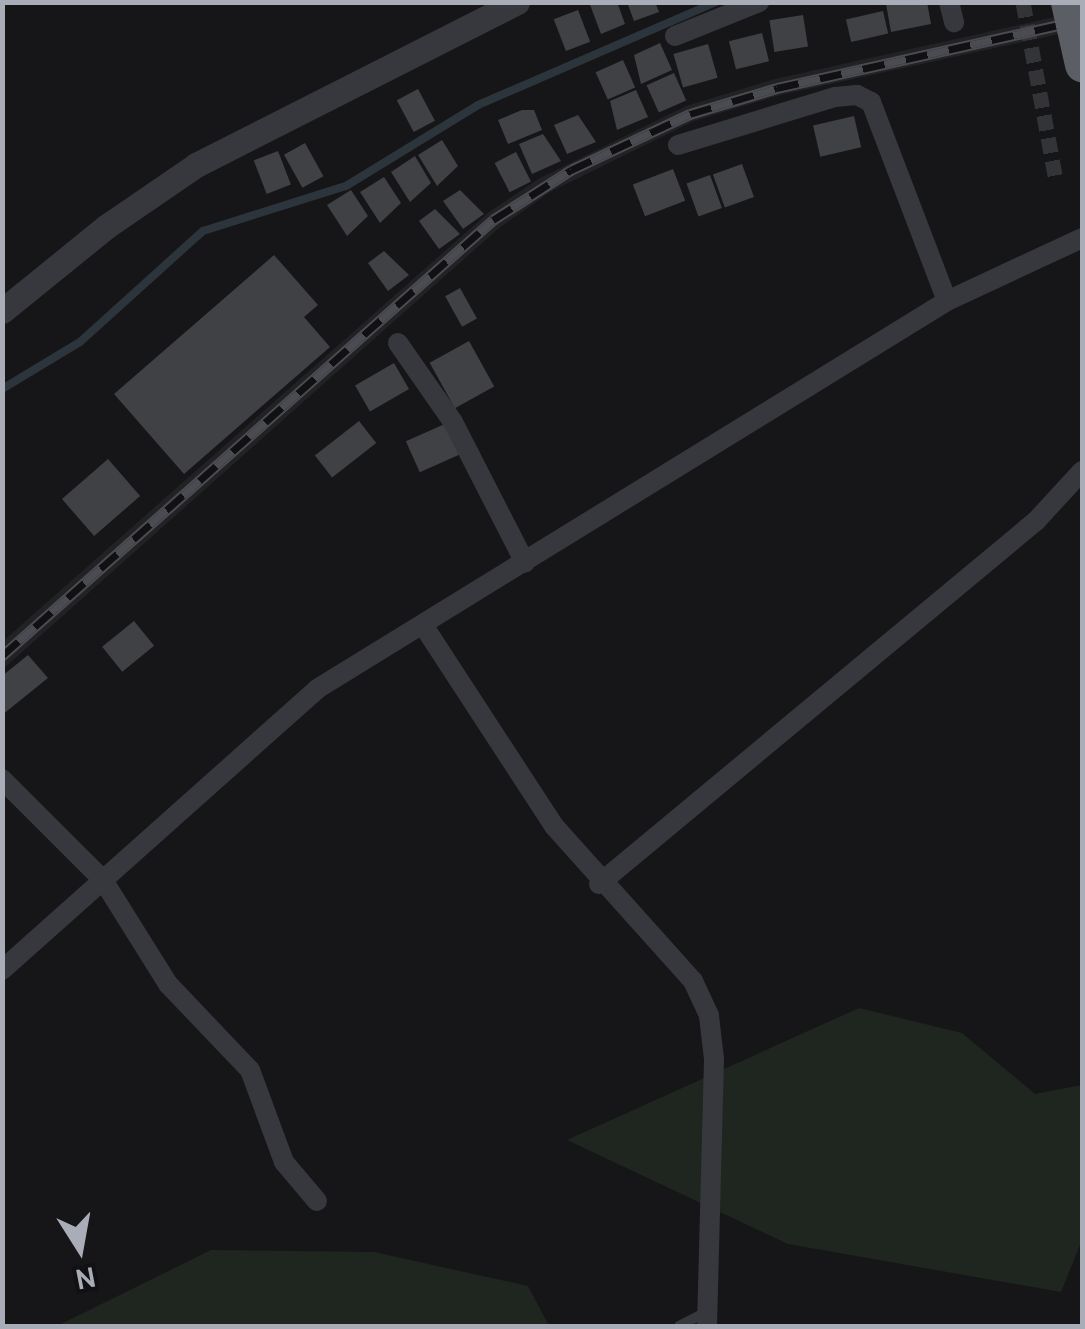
<!DOCTYPE html>
<html>
<head>
<meta charset="utf-8">
<style>
  body { margin:0 }
  #map { position:relative; width:1085px; height:1329px; overflow:hidden; background:#161618; font-family:Cabin,sans-serif }
  div>[style] { position:absolute }
  [style*='--x'] { left:calc(var(--x)*1px); top:calc(var(--y)*1px); width:calc(var(--w)*1px); rotate:calc(var(--a)*1deg) }
  .built>* { inset:0; background:#222225 }
  .green>* { inset:0; background:#1e261f }
  .stream>* { height:8px; margin:-4px; padding:0 4px; transform-origin:4px; border-radius:4px; background:#2c353c }
  .building>* { inset:0; background:#404145; transform-origin:0 0 }
  .pedestrian-tunnel>* { height:15px; margin-top:-7.5px; transform-origin:0; background:repeating-linear-gradient(90deg,#333438 0 15px,transparent 0 23px) }
  .service>* { height:10px; margin:-5px; padding:0 5px; transform-origin:5px; border-radius:5px; background:#37383d }
  .minor>* { height:20px; margin:-10px; padding:0 10px; transform-origin:10px; border-radius:10px; background:#37383d }
  .tertiary>* { height:25px; margin:-12.5px; padding:0 12.5px; transform-origin:12.5px; border-radius:12.5px; background:#37383d }
  .rail>* { height:11px; margin-top:-5.5px; transform-origin:0; background:repeating-linear-gradient(90deg,#111113 0 22px,#4a4c52 0 44px); box-sizing:border-box; border-block:2px solid #4a4c52 }
  .trunk-bridge>* { height:35px; margin:-17.5px; padding:0 17.5px; transform-origin:17.5px; border-radius:17.5px; background:#5b5e65 }
  span { translate:-50% -50%; white-space:nowrap; text-align:center; line-height:1.15; -webkit-text-stroke:8px #111113; paint-order:stroke }
  .frame { position:absolute; inset:0; border:5px solid #a8adb8; pointer-events:none }
  .north { position:absolute; left:30px; top:1199px; width:100px; height:100px; -webkit-text-stroke:8px #111113; paint-order:stroke; rotate:169deg; font-size:28px; font-weight:700; line-height:40px; text-align:center; color:#a8adb8 }
  .north::after { content:''; display:block; margin:auto; width:35px; height:45px; background:#a8adb8; clip-path:polygon(50% 0,100% 100%,50% 72%,0 100%) }
</style>
</head>
<body>
<div id="map">
  <div class="built">
    <i style="clip-path:polygon(1082px 11px,1082px 29px,780px 95px,694px 121px,550px 192px,499px 228px,3px 669px,2px 642px,489px 212px,540px 178px,686px 106px,775px 79px)"></i>
  </div>
  <div class="green">
    <i style="clip-path:polygon(859px 1008px,962px 1033px,1035px 1094px,1082px 1085px,1082px 1240px,1061px 1292px,788px 1244px,567px 1140px)"></i>
    <i style="clip-path:polygon(211px 1250px,374px 1252px,528px 1286px,548px 1324px,57px 1326px)"></i>
  </div>
  <div class="stream">
    <i style="--x:2;--y:389;--w:91;--a:-31.1"></i>
    <i style="--x:80;--y:342;--w:166;--a:-42.1"></i>
    <i style="--x:203;--y:231;--w:150;--a:-17.5"></i>
    <i style="--x:346;--y:186;--w:155;--a:-31.5"></i>
    <i style="--x:478;--y:105;--w:259;--a:-23.4"></i>
  </div>
  <div class="building">
    <i style="clip-path:polygon(589px 2px,617px 2px,625px 24px,601px 34px)"></i>
    <i style="clip-path:polygon(627px 2px,655px 2px,659px 12px,634px 21px)"></i>
    <i style="clip-path:polygon(927px 2px,931px 24px,891px 32px,886px 4px)"></i>
    <i style="left:578px;top:10px;width:34px;height:26px;rotate:69deg"></i>
    <i style="left:883px;top:11px;width:23px;height:38px;rotate:77deg"></i>
    <i style="left:803px;top:15px;width:32px;height:34px;rotate:81deg"></i>
    <i style="left:762px;top:33px;width:29px;height:34px;rotate:76deg"></i>
    <i style="clip-path:polygon(660px 43px,672px 70px,641px 84px,634px 55px)"></i>
    <i style="left:708px;top:44px;width:35px;height:36px;rotate:74deg"></i>
    <i style="left:623px;top:60px;width:30px;height:30px;rotate:66deg"></i>
    <i style="left:674px;top:73px;width:30px;height:30px;rotate:66deg"></i>
    <i style="left:418px;top:89px;width:36px;height:24px;rotate:62deg"></i>
    <i style="clip-path:polygon(636px 90px,648px 117px,617px 130px,610px 101px)"></i>
    <i style="clip-path:polygon(522px 110px,534px 110px,542px 130px,508px 144px,498px 120px)"></i>
    <i style="clip-path:polygon(578px 115px,596px 142px,567px 154px,554px 125px)"></i>
    <i style="left:854px;top:116px;width:32px;height:42px;rotate:77deg"></i>
    <i style="clip-path:polygon(543px 134px,561px 161px,532px 174px,519px 144px)"></i>
    <i style="clip-path:polygon(442px 140px,458px 166px,437px 186px,418px 155px)"></i>
    <i style="left:305px;top:143px;width:38px;height:24px;rotate:61deg"></i>
    <i style="left:278px;top:151px;width:36px;height:26px;rotate:69deg"></i>
    <i style="left:516px;top:152px;width:33px;height:24px;rotate:63deg"></i>
    <i style="clip-path:polygon(415px 156px,431px 183px,410px 202px,391px 172px)"></i>
    <i style="left:742px;top:164px;width:35px;height:31px;rotate:70deg"></i>
    <i style="left:673px;top:169px;width:34px;height:43px;rotate:69deg"></i>
    <i style="left:710px;top:175px;width:35px;height:25px;rotate:70deg"></i>
    <i style="clip-path:polygon(384px 177px,401px 203px,380px 223px,360px 192px)"></i>
    <i style="clip-path:polygon(351px 190px,368px 216px,347px 236px,327px 205px)"></i>
    <i style="clip-path:polygon(460px 190px,484px 214px,463px 229px,443px 201px)"></i>
    <i style="clip-path:polygon(435px 209px,460px 234px,439px 249px,419px 221px)"></i>
    <i style="clip-path:polygon(384px 251px,409px 275px,388px 291px,368px 263px)"></i>
    <i style="clip-path:polygon(274px 255px,318px 305px,304px 317px,330px 347px,184px 474px,114px 394px)"></i>
    <i style="left:460px;top:288px;width:35px;height:17px;rotate:61deg"></i>
    <i style="left:469px;top:341px;width:52px;height:45px;rotate:61deg"></i>
    <i style="left:394px;top:363px;width:30px;height:45px;rotate:60deg"></i>
    <i style="left:359px;top:421px;width:28px;height:56px;rotate:52deg"></i>
    <i style="left:447px;top:423px;width:34px;height:45px;rotate:66deg"></i>
    <i style="left:108px;top:459px;width:49px;height:61px;rotate:49deg"></i>
    <i style="left:134px;top:621px;width:32px;height:41px;rotate:51deg"></i>
    <i style="clip-path:polygon(28px 655px,48px 678px,2px 715px,2px 676px)"></i>
  </div>
  <div class="pedestrian-tunnel">
    <i style="--x:1023;--y:2;--w:181;--a:79.5"></i>
  </div>
  <div class="service">
    <i style="--x:679;--y:1326;--w:27;--a:-27"></i>
  </div>
  <div class="minor">
    <i style="--x:949;--y:2;--w:21;--a:76"></i>
    <i style="--x:675;--y:36;--w:91;--a:-22"></i>
    <i style="--x:678;--y:145;--w:164;--a:-17"></i>
    <i style="--x:835;--y:97;--w:22;--a:-5"></i>
    <i style="--x:857;--y:95;--w:16;--a:27"></i>
    <i style="--x:871;--y:102;--w:213;--a:69.1"></i>
    <i style="--x:398;--y:343;--w:96;--a:55.2"></i>
    <i style="--x:453;--y:422;--w:158;--a:62.9"></i>
    <i style="--x:423;--y:625;--w:240;--a:56.9"></i>
    <i style="--x:554;--y:826;--w:208;--a:48.1"></i>
    <i style="--x:693;--y:981;--w:38;--a:65"></i>
    <i style="--x:709;--y:1016;--w:43;--a:83.4"></i>
    <i style="--x:714;--y:1059;--w:267;--a:91.5"></i>
    <i style="--x:2;--y:779;--w:143;--a:45"></i>
    <i style="--x:103;--y:880;--w:123;--a:58"></i>
    <i style="--x:168;--y:984;--w:119;--a:46.4"></i>
    <i style="--x:250;--y:1070;--w:98;--a:69.7"></i>
    <i style="--x:284;--y:1162;--w:51;--a:49.8"></i>
    <i style="--x:599;--y:884;--w:568;--a:-39.72"></i>
    <i style="--x:1036;--y:521;--w:68;--a:-47.4"></i>
    <i style="--x:2;--y:970;--w:422;--a:-41.7"></i>
    <i style="--x:317;--y:689;--w:740;--a:-31.63"></i>
    <i style="--x:947;--y:301;--w:149;--a:-25"></i>
  </div>
  <div class="tertiary">
    <i style="--x:2;--y:311;--w:135;--a:-39"></i>
    <i style="--x:107;--y:226;--w:108;--a:-34.4"></i>
    <i style="--x:196;--y:165;--w:360;--a:-26.9"></i>
  </div>
  <div class="rail">
    <i style="--x:2;--y:656;--w:657;--a:-41.6"></i>
    <i style="--x:493;--y:220;--w:93;--a:-32.7"></i>
    <i style="--x:571;--y:170;--w:132;--a:-25.2"></i>
    <i style="--x:690;--y:114;--w:91;--a:-16.6"></i>
    <i style="--x:777;--y:88;--w:312;--a:-12.6"></i>
  </div>
  <div class="trunk-bridge">
    <i style="--x:1068;--y:2;--w:64;--a:77.3"></i>
  </div>
  <div class="frame"></div>
  <div class="north">N</div>
</div>
</body>
</html>
